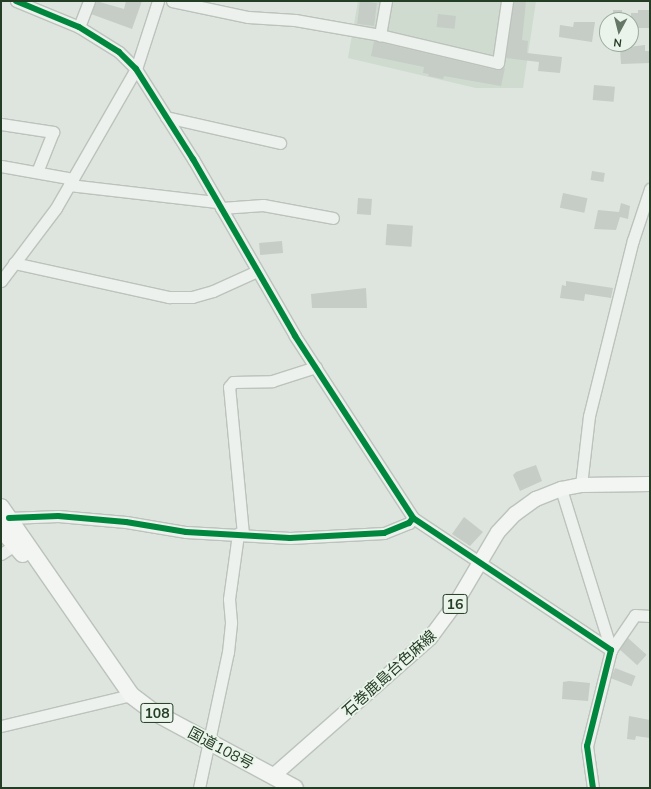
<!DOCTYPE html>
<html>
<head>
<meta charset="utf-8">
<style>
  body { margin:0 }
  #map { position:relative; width:651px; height:789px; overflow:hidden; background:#dee4de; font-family:Mulish,"Noto Sans JP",sans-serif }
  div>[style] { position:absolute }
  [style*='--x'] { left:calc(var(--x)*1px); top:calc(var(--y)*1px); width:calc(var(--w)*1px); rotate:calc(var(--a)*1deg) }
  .built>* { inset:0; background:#cfdbcf }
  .building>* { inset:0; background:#c6ccc6; transform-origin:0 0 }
  .roads { filter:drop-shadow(1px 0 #bcc2bc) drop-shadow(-1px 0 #bcc2bc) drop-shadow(0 1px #bcc2bc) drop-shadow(0 -1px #bcc2bc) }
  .minor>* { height:11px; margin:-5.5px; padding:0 5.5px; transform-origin:5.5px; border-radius:5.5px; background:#edf1ed }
  .major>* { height:14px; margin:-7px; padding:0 7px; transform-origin:7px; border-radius:7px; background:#f2f5f2 }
  .highway>* { height:16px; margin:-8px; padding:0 8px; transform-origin:8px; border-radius:8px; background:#f2f5f2 }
  .cycleway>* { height:6px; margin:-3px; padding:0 3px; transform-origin:3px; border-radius:3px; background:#00873e }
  span { translate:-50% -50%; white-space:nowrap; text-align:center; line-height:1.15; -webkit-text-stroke:3.5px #eaf4ea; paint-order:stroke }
  .shield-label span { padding:1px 3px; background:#eaf4ea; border:1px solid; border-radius:3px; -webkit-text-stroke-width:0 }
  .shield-label { font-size:14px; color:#243d25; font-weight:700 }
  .street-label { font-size:15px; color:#243d25 }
  .frame { position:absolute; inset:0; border:2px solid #243d25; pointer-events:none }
  .north { position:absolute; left:599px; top:12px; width:40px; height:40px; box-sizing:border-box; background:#eaf4ea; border:1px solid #9bab9b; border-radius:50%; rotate:187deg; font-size:11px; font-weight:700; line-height:16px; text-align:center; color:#243d25 }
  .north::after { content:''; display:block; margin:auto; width:14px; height:18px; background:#657766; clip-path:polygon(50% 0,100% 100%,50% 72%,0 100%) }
</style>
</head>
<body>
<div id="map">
  <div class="built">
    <i style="clip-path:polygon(358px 1px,536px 1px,523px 88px,476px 88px,348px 58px)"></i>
  </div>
  <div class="building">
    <i style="clip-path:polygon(96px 1px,124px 9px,126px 1px,142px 1px,132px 29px,91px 14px)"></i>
    <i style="left:360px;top:1px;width:17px;height:23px;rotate:7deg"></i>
    <i style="clip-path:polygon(514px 1px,526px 1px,522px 40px,528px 41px,527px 53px,562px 57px,560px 73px,538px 71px,539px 62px,506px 58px)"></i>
    <i style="left:613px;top:10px;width:9px;height:10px"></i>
    <i style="clip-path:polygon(638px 10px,650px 10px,650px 28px,631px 28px,631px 13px,638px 13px)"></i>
    <i style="left:438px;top:14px;width:18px;height:13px;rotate:6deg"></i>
    <i style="clip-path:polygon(574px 22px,595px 22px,592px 42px,559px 37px,560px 25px,573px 27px)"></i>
    <i style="clip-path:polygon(374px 41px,496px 70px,505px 68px,501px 86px,444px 76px,443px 79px,428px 76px,429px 74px,423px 73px,424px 67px,371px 56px)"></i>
    <i style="clip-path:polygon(645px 45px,645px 51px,650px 51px,650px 63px,621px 64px,620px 48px)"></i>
    <i style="left:594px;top:85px;width:21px;height:15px;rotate:5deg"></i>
    <i style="left:592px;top:171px;width:13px;height:9px;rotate:9deg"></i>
    <i style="left:563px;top:193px;width:25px;height:15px;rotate:12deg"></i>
    <i style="left:358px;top:198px;width:14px;height:16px;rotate:4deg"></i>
    <i style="clip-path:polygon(621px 203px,630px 206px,628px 219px,620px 217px,616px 230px,594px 229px,598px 210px,619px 212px)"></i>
    <i style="left:387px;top:224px;width:26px;height:21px;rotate:4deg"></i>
    <i style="left:282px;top:241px;width:12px;height:23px;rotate:85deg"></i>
    <i style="clip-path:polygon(566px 281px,613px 288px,611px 298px,585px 294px,584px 301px,560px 298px,562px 285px,566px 286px)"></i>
    <i style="clip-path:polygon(366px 288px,367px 308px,312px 308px,311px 294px)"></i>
    <i style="clip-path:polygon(536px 465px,542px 481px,520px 491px,513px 475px,516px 472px)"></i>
    <i style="clip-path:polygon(464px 517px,483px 532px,470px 546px,452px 534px)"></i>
    <i style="left:628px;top:638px;width:25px;height:14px;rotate:42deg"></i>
    <i style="left:615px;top:668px;width:22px;height:11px;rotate:21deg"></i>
    <i style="clip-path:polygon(569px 681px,590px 683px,588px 701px,562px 699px,563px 682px)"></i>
    <i style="clip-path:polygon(629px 716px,650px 720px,650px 738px,636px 736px,635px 740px,627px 739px)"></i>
  </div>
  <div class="roads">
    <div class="minor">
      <i style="--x:16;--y:1;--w:68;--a:22.4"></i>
      <i style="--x:79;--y:27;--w:47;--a:32"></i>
      <i style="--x:119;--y:52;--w:24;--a:45"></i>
      <i style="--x:136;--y:69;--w:107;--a:57.7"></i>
      <i style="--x:193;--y:159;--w:204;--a:60"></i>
      <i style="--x:295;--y:336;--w:217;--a:57"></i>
      <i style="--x:413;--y:518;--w:238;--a:33.7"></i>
      <i style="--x:611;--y:650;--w:99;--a:104"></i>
      <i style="--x:587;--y:746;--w:42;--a:81.9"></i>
      <i style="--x:172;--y:1;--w:78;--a:11.9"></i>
      <i style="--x:248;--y:17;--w:47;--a:3.7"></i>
      <i style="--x:295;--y:20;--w:86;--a:10"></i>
      <i style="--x:386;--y:1;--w:35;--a:100"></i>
      <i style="--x:380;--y:35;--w:121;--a:13.3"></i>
      <i style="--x:498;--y:63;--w:63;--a:-81.7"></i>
      <i style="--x:79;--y:27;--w:28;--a:-69"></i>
      <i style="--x:166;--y:117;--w:117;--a:12.8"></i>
      <i style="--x:1;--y:124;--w:53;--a:8.7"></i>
      <i style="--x:53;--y:132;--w:43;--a:111.8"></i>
      <i style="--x:1;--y:166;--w:73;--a:10.2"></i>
      <i style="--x:69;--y:185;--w:149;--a:6.6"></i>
      <i style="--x:221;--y:208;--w:42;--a:-4.1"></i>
      <i style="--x:263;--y:205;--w:71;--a:10.5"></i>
      <i style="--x:14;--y:263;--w:159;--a:12.4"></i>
      <i style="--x:169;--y:297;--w:23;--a:0"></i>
      <i style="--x:192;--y:297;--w:22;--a:-16"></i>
      <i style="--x:213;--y:291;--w:46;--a:-24.3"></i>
      <i style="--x:1;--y:281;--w:91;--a:-53"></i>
      <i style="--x:56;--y:208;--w:160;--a:-60.1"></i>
      <i style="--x:136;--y:69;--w:71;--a:-72.1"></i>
      <i style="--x:581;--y:485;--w:69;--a:-83.4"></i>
      <i style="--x:589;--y:416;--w:181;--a:-76"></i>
      <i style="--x:633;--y:240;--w:54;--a:-71.6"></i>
      <i style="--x:561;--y:489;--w:169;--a:72.7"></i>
      <i style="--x:9;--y:518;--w:49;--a:-2.3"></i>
      <i style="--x:58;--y:516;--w:68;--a:5"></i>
      <i style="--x:126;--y:522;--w:61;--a:9.5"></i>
      <i style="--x:186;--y:532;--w:104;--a:3.3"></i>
      <i style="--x:290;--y:538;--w:94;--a:-3"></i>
      <i style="--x:384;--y:533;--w:27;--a:-22"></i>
      <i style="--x:409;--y:523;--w:6;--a:-51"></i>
      <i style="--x:243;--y:534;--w:148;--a:-95.4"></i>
      <i style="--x:229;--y:387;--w:6;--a:-51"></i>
      <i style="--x:233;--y:382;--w:39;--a:-1"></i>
      <i style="--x:272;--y:381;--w:46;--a:-17.7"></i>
      <i style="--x:1;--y:554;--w:17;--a:-33"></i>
      <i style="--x:611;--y:650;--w:42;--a:-55.6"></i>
      <i style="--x:635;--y:615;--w:15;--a:4"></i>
      <i style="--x:1;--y:726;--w:134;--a:-13.4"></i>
      <i style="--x:199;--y:788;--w:139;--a:-78"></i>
      <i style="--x:228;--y:652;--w:30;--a:-84"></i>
      <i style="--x:231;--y:622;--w:23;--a:-95"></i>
      <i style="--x:229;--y:599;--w:66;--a:-82.1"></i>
    </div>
    <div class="major">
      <i style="--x:273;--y:776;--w:209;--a:-41.3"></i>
      <i style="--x:430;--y:638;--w:44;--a:-53.4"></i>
      <i style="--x:456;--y:603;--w:82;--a:-59.4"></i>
      <i style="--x:498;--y:532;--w:25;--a:-47"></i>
      <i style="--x:515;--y:514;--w:26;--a:-36"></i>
      <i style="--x:536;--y:499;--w:27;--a:-22"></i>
      <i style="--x:561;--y:489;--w:20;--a:-11"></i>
      <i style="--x:581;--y:485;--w:69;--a:-0.8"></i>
    </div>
    <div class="highway">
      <i style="--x:1;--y:507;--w:229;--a:55.3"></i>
      <i style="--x:131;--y:695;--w:26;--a:37"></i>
      <i style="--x:152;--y:711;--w:162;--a:28.3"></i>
      <i style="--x:1;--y:529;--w:33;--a:49"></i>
    </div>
  </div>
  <div class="cycleway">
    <i style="--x:16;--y:1;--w:68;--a:22.4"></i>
    <i style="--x:79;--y:27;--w:47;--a:32"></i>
    <i style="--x:119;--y:52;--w:24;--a:45"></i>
    <i style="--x:136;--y:69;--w:107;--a:57.7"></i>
    <i style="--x:193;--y:159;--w:204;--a:60"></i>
    <i style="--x:295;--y:336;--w:217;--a:57"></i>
    <i style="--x:413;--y:518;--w:238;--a:33.7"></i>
    <i style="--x:611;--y:650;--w:99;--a:104"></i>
    <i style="--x:587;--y:746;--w:42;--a:81.9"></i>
    <i style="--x:9;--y:518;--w:49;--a:-2.3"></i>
    <i style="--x:58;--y:516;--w:68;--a:5"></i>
    <i style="--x:126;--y:522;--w:61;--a:9.5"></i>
    <i style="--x:186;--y:532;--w:104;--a:3.3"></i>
    <i style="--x:290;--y:538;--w:94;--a:-3"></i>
    <i style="--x:384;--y:533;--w:27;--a:-22"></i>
    <i style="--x:409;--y:523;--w:6;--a:-51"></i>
  </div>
  <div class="shield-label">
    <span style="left:455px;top:604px">16</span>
    <span style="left:157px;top:713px">108</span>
  </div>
  <div class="street-label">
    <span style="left:389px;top:673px;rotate:-42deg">石巻鹿島台色麻線</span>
    <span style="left:221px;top:748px;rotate:28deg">国道108号</span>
  </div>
  <div class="frame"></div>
  <div class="north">N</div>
</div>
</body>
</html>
